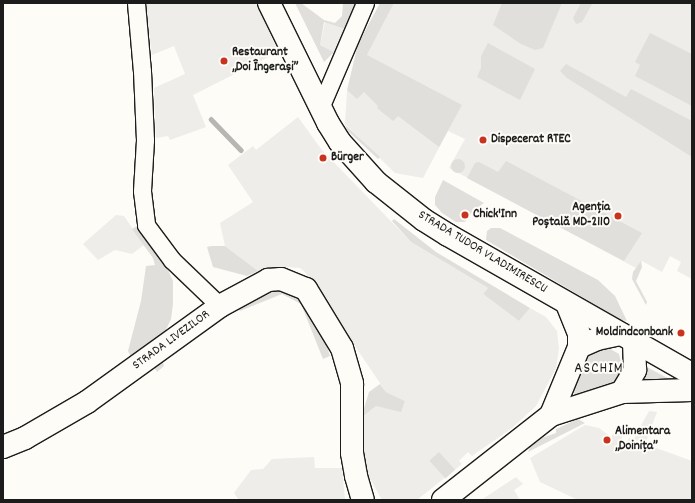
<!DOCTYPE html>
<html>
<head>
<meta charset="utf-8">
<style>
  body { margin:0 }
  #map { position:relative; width:695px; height:503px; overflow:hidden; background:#fdfcf7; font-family:Dekko,sans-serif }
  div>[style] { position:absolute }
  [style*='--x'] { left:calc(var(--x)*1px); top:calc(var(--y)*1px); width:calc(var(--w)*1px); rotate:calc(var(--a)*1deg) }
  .built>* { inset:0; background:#eeede9 }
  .green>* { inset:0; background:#e0dfdb; transform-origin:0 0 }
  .round { border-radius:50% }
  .stream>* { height:4.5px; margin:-2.25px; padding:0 2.25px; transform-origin:2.25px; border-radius:2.25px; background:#b7b6b2 }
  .roads { filter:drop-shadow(1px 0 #1c1c1c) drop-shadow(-1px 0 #1c1c1c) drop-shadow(0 1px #1c1c1c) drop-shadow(0 -1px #1c1c1c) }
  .street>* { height:17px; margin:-8.5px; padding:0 8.5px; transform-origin:8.5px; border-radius:8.5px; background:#fdfcf7 }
  .secondary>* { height:22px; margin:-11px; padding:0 11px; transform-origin:11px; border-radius:11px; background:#fdfcf7 }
  .primary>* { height:22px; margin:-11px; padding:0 11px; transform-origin:11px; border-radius:11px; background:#fdfcf7 }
  .dots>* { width:11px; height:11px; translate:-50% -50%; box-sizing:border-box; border:2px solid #fdfcf7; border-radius:50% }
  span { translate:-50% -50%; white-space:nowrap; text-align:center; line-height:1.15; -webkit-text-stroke:4px #fdfcf7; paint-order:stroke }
  .poi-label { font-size:13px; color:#1c1c1c; font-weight:700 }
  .left { translate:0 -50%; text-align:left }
  .right { translate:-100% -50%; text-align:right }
  .street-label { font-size:13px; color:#1c1c1c }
  .quarter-label { font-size:15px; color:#1c1c1c; letter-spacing:1px }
  .frame { position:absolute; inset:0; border:4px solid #1c1c1c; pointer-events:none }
</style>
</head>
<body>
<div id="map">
  <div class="built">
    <i style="clip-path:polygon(145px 3px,257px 4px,278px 52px,193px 95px,206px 127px,170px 140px,168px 136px,156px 138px,154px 88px,185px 74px,174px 46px,152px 55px)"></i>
    <i style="clip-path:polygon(394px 3px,692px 3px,692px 279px,677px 271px,681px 262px,670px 256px,662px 272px,642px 261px,636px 268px,449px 168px,465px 139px,448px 131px,423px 178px,395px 173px,345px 124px,347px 90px,355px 96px,367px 55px)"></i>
    <i style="clip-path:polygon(325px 22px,345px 29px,334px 52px,320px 45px)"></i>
    <i style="clip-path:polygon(298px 117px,321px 149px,411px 242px,488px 288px,483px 294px,519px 321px,530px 308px,546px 317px,557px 331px,559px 349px,556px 368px,536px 406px,512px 428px,472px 456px,468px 452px,459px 461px,462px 464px,417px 500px,382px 500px,367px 473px,360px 439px,361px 418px,376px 406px,399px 409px,405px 401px,386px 392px,305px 272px,300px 268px,285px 267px,258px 271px,225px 246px,220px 223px,253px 202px,228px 165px,253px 146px,256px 150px)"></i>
    <i style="clip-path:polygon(116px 215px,124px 216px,144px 245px,132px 254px,115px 250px,98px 260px,83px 244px)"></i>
    <i style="clip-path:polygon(649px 411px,657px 412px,645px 444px,692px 461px,692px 500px,578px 500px,540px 482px,530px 458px,585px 425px,599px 428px,611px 437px,615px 432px,622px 435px,622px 441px,627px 443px,629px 438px,633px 440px)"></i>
    <i style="clip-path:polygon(314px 457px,315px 468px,342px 468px,345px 500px,239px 500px,234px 493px,251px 470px,263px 469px,272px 459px)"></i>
    <i style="clip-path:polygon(516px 477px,523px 484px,514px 490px,520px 500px,481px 500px)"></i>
  </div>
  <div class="green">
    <i style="clip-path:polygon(295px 3px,301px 3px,324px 20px,335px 23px,342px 16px,343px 3px,356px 3px,345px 29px,324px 22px,320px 45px,334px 52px,324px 62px)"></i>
    <i style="clip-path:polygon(380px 3px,394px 3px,367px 55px,462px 105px,439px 147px,398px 116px,393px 121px,377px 108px,378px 106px,364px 92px,357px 99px,347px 90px,358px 44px)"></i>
    <i style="clip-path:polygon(502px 3px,562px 3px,543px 48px,535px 50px,521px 44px,493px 25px)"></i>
    <i style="clip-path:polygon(581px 3px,592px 4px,582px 22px,576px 24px,573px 18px)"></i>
    <i style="clip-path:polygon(650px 33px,692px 54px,692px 106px,635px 76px,640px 65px,635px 62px)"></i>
    <i style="clip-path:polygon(488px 43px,535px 69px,520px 100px,477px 77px,481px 68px,481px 56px)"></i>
    <i style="clip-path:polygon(566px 64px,626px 97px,631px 89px,692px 121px,692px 157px,567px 78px,560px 71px)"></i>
    <i style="clip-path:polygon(345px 125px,380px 157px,378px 159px,348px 131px)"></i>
    <i class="round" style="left:451px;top:159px;width:14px;height:14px"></i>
    <i style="clip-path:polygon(506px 161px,642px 233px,624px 261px,467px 178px,475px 163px,479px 162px,498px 172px)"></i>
    <i style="clip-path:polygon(443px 180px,484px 203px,473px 211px,465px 222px,456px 222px,442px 213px,435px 205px,435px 197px)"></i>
    <i style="clip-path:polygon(394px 219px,436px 252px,530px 308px,519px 321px,483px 294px,488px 288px,411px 242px,392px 221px)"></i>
    <i style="clip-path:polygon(137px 226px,167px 268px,173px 281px,173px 304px,171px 319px,163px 336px,132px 359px,128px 351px,141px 301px,146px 266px,155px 265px,153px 258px,132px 229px)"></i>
    <i style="clip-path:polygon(491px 228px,500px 228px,598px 280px,615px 296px,627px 321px,621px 320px,486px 240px,487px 231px)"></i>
    <i style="clip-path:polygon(211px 246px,225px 246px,258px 271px,247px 276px,213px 267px,207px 247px)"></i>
    <i style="clip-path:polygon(641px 261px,642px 267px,636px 281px,647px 302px,646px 305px,632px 279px,633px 272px)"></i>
    <i style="clip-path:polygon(277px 288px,298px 297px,322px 332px,330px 356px,323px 359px,301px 304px,282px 294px,240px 311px,238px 309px,163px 362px,164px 366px,157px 372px,151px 362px,254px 296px)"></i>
    <i style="clip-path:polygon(605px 346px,619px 354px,623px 370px,615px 383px,579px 398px,571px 390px,587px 354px)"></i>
    <i style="clip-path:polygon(641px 364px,677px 383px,637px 387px)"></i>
    <i style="clip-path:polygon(380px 384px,386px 392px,405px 401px,401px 412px,376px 406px,361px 418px,369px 392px)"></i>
    <i style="clip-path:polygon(578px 419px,585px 423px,528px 452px,530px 447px,542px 438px,556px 433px,556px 429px)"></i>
    <i style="left:439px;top:452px;width:24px;height:13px;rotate:48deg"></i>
  </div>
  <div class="stream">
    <i style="--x:211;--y:119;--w:43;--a:45.9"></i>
  </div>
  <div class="roads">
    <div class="street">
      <i style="--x:136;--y:3;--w:68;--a:85"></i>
      <i style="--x:142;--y:71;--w:69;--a:87.5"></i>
      <i style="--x:145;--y:140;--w:51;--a:93.4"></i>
      <i style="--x:142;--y:191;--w:34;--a:83"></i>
      <i style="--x:146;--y:225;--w:44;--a:53.4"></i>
      <i style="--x:172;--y:260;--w:66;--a:43.8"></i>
      <i style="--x:320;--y:108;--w:114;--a:-66.8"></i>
    </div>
    <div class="secondary">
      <i style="--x:551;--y:415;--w:74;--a:-67.6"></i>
      <i style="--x:579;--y:347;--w:20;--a:-24"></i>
      <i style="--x:597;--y:339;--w:24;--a:-12"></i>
      <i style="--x:3;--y:447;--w:24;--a:-22"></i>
      <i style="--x:25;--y:438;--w:72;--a:-30.1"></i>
      <i style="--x:87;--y:402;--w:164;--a:-35.8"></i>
      <i style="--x:220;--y:306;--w:55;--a:-28.4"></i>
      <i style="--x:268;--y:280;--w:13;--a:-4"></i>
      <i style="--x:281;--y:279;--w:27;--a:22"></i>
      <i style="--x:306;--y:289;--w:69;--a:58.6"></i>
      <i style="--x:342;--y:348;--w:37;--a:74"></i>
      <i style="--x:352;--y:384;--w:69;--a:90"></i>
      <i style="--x:352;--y:453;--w:23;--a:80"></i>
      <i style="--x:356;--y:476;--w:25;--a:74"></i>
      <i style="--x:443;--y:500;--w:137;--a:-38.2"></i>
      <i style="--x:551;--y:415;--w:75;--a:-17.9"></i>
      <i style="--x:622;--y:392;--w:26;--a:-59"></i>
      <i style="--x:635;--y:370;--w:27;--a:-92"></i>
    </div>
    <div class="primary">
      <i style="--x:269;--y:3;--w:134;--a:63.8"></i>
      <i style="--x:328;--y:123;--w:22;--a:58"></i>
      <i style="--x:340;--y:142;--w:54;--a:48"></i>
      <i style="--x:376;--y:182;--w:61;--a:38.4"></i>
      <i style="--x:424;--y:220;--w:28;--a:32"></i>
      <i style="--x:448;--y:235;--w:281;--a:29.7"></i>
      <i style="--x:567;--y:304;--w:32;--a:68"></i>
      <i style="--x:579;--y:334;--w:13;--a:90"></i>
      <i style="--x:622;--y:392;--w:70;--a:-1.6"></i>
    </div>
  </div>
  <div class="dots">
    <i style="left:224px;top:61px;background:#c8321e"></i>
    <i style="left:483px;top:140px;background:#c8321e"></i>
    <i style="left:323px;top:158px;background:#c8321e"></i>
    <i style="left:465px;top:215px;background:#c8321e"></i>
    <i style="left:618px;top:216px;background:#c8321e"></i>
    <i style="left:681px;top:333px;background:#c8321e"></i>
    <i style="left:607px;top:440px;background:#c8321e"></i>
  </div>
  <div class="poi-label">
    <span class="left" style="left:232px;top:61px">Restaurant<br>„Doi Îngerași”</span>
    <span class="left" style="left:491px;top:140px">Dispecerat RTEC</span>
    <span class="left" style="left:331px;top:158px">Bürger</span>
    <span class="right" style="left:610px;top:216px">Agenția<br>Poștală MD-2110</span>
    <span class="left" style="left:473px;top:215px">Chick'Inn</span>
    <span class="right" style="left:673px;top:333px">Moldindconbank</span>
    <span class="left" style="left:615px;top:440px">Alimentara<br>„Doinița”</span>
  </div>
  <div class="street-label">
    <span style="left:482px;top:253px;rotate:31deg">STRADA TUDOR VLADIMIRESCU</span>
    <span style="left:172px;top:341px;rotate:-36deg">STRADA LIVEZILOR</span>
  </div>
  <div class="quarter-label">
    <span style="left:599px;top:370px">ASCHIM</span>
  </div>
  <div class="frame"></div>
</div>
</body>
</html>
